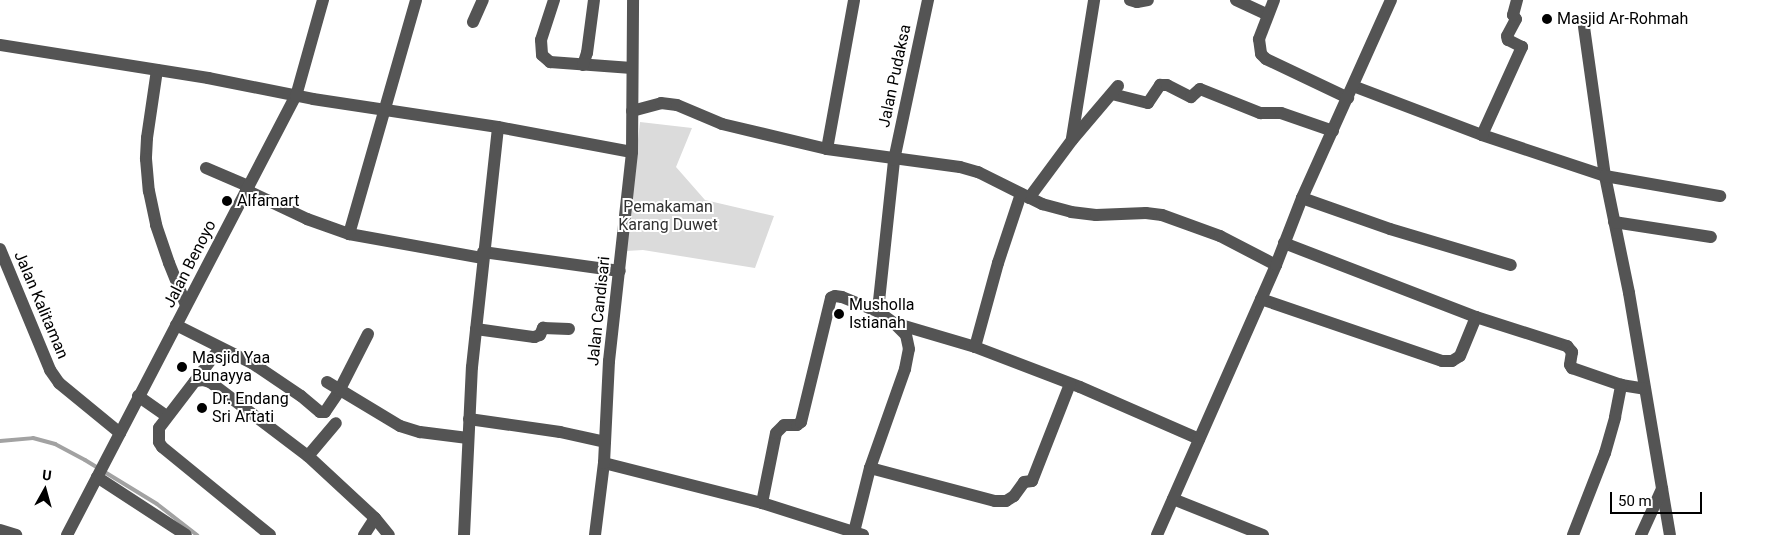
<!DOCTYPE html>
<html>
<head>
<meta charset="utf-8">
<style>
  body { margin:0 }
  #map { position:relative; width:1792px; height:535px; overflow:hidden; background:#fff; font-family:Roboto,sans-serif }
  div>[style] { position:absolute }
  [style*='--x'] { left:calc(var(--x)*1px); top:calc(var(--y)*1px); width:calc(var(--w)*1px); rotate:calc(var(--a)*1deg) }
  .green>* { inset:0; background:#dbdbdb }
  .stream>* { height:4px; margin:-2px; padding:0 2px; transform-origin:2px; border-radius:2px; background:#a2a2a2 }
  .minor>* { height:12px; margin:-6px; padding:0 6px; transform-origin:6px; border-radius:6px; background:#545454 }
  .dots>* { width:14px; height:14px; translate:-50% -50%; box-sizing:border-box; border:2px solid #fff; border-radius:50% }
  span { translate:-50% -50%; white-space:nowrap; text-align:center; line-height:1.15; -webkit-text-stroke:4px #fff; paint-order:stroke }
  .poi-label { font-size:16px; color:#000 }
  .left { translate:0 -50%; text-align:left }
  .street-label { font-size:16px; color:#000 }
  .park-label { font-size:16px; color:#323232 }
  .north { position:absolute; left:20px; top:465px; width:50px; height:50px; -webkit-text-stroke:4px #fff; paint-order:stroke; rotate:7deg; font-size:14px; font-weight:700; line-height:20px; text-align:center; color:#000 }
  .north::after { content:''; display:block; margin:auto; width:18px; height:22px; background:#000; clip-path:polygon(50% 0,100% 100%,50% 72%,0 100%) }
  .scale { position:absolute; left:1610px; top:492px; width:92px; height:22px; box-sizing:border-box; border:2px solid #000; border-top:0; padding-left:6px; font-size:15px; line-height:18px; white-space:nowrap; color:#000; -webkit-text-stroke:4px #fff; paint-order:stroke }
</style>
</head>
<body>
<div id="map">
  <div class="green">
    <i style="clip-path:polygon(640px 122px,692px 128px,676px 167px,705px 200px,774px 216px,755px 268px,643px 250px,626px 251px)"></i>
  </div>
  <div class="stream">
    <i style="--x:0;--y:441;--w:33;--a:-5"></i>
    <i style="--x:33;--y:438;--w:23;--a:15"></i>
    <i style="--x:55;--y:444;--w:34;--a:28"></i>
    <i style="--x:85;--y:460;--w:84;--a:31.4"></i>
    <i style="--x:157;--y:504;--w:51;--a:37.8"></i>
  </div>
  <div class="minor">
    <i style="--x:554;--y:0;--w:42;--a:108"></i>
    <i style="--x:541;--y:40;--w:15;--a:86"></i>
    <i style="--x:542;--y:55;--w:11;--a:41"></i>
    <i style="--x:550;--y:62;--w:82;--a:4.2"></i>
    <i style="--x:1130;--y:0;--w:7;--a:16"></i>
    <i style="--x:1137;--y:2;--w:11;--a:-10"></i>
    <i style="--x:1236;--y:0;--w:35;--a:25"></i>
    <i style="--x:1274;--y:0;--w:42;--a:111"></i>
    <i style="--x:1259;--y:39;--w:15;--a:82"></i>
    <i style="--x:1261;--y:54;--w:7;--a:45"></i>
    <i style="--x:1266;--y:59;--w:91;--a:25.4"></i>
    <i style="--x:473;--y:22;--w:24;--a:-66"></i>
    <i style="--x:1584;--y:27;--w:150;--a:82"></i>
    <i style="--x:1605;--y:176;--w:119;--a:78.4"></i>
    <i style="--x:1629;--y:293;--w:245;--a:80.4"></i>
    <i style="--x:0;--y:45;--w:211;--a:9"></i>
    <i style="--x:208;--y:78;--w:107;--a:11.3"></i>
    <i style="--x:313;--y:99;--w:187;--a:8.6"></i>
    <i style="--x:498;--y:127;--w:136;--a:10.6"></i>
    <i style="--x:583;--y:65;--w:13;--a:-72"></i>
    <i style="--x:587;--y:53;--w:53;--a:-82.5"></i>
    <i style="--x:157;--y:70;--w:69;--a:98.4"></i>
    <i style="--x:147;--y:138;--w:21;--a:93"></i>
    <i style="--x:146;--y:159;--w:32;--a:85"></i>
    <i style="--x:149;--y:191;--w:35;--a:78"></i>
    <i style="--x:156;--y:225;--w:40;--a:71.1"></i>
    <i style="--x:169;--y:263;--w:45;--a:68"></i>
    <i style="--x:1353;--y:86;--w:138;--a:20.8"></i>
    <i style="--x:1482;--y:135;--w:130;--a:18.4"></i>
    <i style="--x:1605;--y:176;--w:117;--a:9.9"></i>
    <i style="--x:1112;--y:94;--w:37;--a:14"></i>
    <i style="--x:1148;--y:103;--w:22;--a:-56"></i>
    <i style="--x:1160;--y:85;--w:7;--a:0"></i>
    <i style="--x:1167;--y:85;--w:27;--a:27"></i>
    <i style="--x:1191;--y:97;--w:12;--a:-42"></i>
    <i style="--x:1200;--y:89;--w:65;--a:21.8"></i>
    <i style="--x:1260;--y:113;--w:21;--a:0"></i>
    <i style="--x:1281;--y:113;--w:55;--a:19.1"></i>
    <i style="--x:632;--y:111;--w:30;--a:-15"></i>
    <i style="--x:661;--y:103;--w:16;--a:7"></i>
    <i style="--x:677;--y:105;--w:49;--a:22.9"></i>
    <i style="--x:722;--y:124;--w:108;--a:13.4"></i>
    <i style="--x:827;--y:149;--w:134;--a:7.7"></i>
    <i style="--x:960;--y:167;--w:19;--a:16"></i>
    <i style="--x:978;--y:172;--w:72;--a:26.6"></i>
    <i style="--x:1042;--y:204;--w:30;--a:15"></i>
    <i style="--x:1071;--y:212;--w:25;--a:7"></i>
    <i style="--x:1096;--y:215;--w:50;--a:-2.3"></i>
    <i style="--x:1146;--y:213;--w:16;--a:7"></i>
    <i style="--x:1162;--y:215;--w:62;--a:19.9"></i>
    <i style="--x:1220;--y:236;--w:63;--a:27.4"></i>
    <i style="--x:1482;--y:135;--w:97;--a:-65.6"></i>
    <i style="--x:1522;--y:47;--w:16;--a:-153"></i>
    <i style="--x:1508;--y:40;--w:4;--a:-104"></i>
    <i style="--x:1507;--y:36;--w:19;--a:-62"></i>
    <i style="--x:1516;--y:19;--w:5;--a:-127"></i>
    <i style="--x:1513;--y:15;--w:16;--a:-75"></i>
    <i style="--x:1072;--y:138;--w:140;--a:-80.9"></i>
    <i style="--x:827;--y:149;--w:151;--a:-79.7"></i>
    <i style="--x:206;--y:168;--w:46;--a:23.2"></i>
    <i style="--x:246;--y:190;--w:68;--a:25.4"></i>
    <i style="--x:307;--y:219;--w:45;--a:19.7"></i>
    <i style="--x:349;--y:234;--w:136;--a:10.2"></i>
    <i style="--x:1029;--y:198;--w:72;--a:-53.4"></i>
    <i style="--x:1072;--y:140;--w:71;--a:-49.6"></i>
    <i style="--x:1302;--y:198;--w:93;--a:19.4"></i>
    <i style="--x:1390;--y:229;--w:126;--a:16.6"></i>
    <i style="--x:1614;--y:222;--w:98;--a:8.8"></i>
    <i style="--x:349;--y:234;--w:243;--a:-74"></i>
    <i style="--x:1284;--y:243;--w:206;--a:21.1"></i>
    <i style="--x:1476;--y:317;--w:96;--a:17.7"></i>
    <i style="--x:1567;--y:346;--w:8;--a:50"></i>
    <i style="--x:1572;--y:352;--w:13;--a:99"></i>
    <i style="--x:1570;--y:365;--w:4;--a:56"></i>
    <i style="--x:1572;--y:368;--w:52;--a:19.1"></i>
    <i style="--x:1621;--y:385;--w:24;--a:9"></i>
    <i style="--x:0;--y:249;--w:131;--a:67.5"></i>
    <i style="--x:50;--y:370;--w:16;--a:55"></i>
    <i style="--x:59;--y:383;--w:79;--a:39.3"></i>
    <i style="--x:483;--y:252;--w:138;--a:7.9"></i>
    <i style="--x:1261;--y:299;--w:191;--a:18.9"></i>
    <i style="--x:1442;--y:361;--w:10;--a:0"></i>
    <i style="--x:1452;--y:361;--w:9;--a:-32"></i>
    <i style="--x:1460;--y:356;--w:42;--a:-67.7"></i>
    <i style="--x:894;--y:323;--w:84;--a:16.5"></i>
    <i style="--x:975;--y:347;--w:112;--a:20.9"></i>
    <i style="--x:1080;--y:387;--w:130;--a:23.6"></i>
    <i style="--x:176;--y:325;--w:85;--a:26.6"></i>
    <i style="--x:252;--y:363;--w:59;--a:34"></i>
    <i style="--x:301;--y:396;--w:25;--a:40"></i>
    <i style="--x:320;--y:412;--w:5;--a:0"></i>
    <i style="--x:325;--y:412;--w:25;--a:-56"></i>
    <i style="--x:339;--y:391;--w:64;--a:-63"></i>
    <i style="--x:476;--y:329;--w:59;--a:7.9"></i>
    <i style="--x:534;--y:337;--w:6;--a:-18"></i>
    <i style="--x:540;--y:335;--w:8;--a:-67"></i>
    <i style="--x:543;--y:328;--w:26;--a:2"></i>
    <i style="--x:975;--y:347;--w:87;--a:-74.7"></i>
    <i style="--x:998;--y:263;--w:73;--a:-71.6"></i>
    <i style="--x:195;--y:381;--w:41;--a:-52.9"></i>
    <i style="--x:327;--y:382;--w:85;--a:31.1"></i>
    <i style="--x:400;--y:426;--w:21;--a:17"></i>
    <i style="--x:420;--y:432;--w:48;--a:7.1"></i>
    <i style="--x:138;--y:396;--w:35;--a:35"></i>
    <i style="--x:469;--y:419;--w:92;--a:8.1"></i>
    <i style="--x:560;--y:432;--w:46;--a:12.5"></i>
    <i style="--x:308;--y:456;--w:43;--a:-49.7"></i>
    <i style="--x:604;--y:463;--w:163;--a:14.2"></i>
    <i style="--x:762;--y:503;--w:106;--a:17.6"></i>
    <i style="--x:870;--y:468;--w:129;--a:14.8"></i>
    <i style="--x:995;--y:501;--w:11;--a:0"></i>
    <i style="--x:1006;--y:501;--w:9;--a:-32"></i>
    <i style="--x:1014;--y:496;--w:17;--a:-54"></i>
    <i style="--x:1024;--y:482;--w:8;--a:-7"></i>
    <i style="--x:1032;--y:481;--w:104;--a:-68.6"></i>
    <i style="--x:97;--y:477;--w:106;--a:33.1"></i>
    <i style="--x:1173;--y:499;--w:97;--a:21.8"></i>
    <i style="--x:762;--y:503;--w:71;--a:-78.7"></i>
    <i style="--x:776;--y:433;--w:11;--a:-45"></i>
    <i style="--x:784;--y:425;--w:13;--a:0"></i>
    <i style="--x:797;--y:425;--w:5;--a:-37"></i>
    <i style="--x:801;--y:422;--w:128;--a:-76.4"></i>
    <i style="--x:831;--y:298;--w:4;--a:-27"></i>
    <i style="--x:835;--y:296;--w:7;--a:8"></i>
    <i style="--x:842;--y:297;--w:40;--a:22"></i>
    <i style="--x:0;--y:530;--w:17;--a:17"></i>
    <i style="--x:854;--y:532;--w:66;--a:-76"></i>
    <i style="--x:870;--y:468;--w:105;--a:-70.5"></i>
    <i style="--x:905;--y:369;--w:20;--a:-79"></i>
    <i style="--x:909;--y:349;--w:14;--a:-102"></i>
    <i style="--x:906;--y:335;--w:17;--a:-135"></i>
    <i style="--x:894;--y:323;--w:19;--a:-144"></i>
    <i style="--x:879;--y:312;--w:11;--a:-90"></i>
    <i style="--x:879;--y:301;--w:142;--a:-83.9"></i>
    <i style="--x:894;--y:160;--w:164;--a:-78"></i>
    <i style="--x:67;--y:535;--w:495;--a:-62.5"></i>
    <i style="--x:296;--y:96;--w:100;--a:-74.3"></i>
    <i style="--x:270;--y:535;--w:139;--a:-140.8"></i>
    <i style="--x:162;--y:447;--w:6;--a:-121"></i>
    <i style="--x:159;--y:442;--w:14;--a:-90"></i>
    <i style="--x:159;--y:428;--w:59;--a:-52.5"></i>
    <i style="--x:195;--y:381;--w:8;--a:-7"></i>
    <i style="--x:203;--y:380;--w:7;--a:16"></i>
    <i style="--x:210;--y:382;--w:123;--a:37.1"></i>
    <i style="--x:308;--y:456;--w:91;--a:42.8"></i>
    <i style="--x:375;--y:518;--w:22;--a:51"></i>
    <i style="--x:364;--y:535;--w:20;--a:-57"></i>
    <i style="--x:464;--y:535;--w:168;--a:-87.3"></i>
    <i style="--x:472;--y:367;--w:241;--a:-83.8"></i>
    <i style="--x:595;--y:535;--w:73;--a:-82.9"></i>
    <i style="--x:604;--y:463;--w:102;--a:-87.2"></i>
    <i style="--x:609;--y:361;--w:210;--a:-83.7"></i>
    <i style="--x:632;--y:152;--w:152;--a:-89.6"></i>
    <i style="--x:1157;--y:535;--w:295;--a:-66.2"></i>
    <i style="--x:1276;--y:265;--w:72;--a:-68.8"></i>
    <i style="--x:1302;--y:198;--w:217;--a:-65.8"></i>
    <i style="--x:1573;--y:535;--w:88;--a:-68.7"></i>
    <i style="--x:1605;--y:453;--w:37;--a:-74"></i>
    <i style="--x:1615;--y:417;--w:33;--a:-79"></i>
    <i style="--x:1641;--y:535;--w:51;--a:-65.5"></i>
  </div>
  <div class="dots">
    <i style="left:1547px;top:19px;background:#000"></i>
    <i style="left:227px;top:201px;background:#000"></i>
    <i style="left:839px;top:314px;background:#000"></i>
    <i style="left:182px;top:367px;background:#000"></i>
    <i style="left:202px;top:408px;background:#000"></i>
  </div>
  <div class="poi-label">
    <span class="left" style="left:1557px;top:19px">Masjid Ar-Rohmah</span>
    <span class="left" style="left:237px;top:201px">Alfamart</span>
    <span class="left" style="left:849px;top:314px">Musholla<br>Istianah</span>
    <span class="left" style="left:192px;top:367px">Masjid Yaa<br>Bunayya</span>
    <span class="left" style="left:212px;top:408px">Dr. Endang<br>Sri Artati</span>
  </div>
  <div class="street-label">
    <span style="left:895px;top:76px;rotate:-78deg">Jalan Pudaksa</span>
    <span style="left:190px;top:264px;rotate:-63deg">Jalan Benoyo</span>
    <span style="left:41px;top:305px;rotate:67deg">Jalan Kalitaman</span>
    <span style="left:599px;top:311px;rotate:-84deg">Jalan Candisari</span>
  </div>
  <div class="park-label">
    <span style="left:668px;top:216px">Pemakaman<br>Karang Duwet</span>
  </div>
  <div class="north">U</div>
  <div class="scale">50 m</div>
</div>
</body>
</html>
